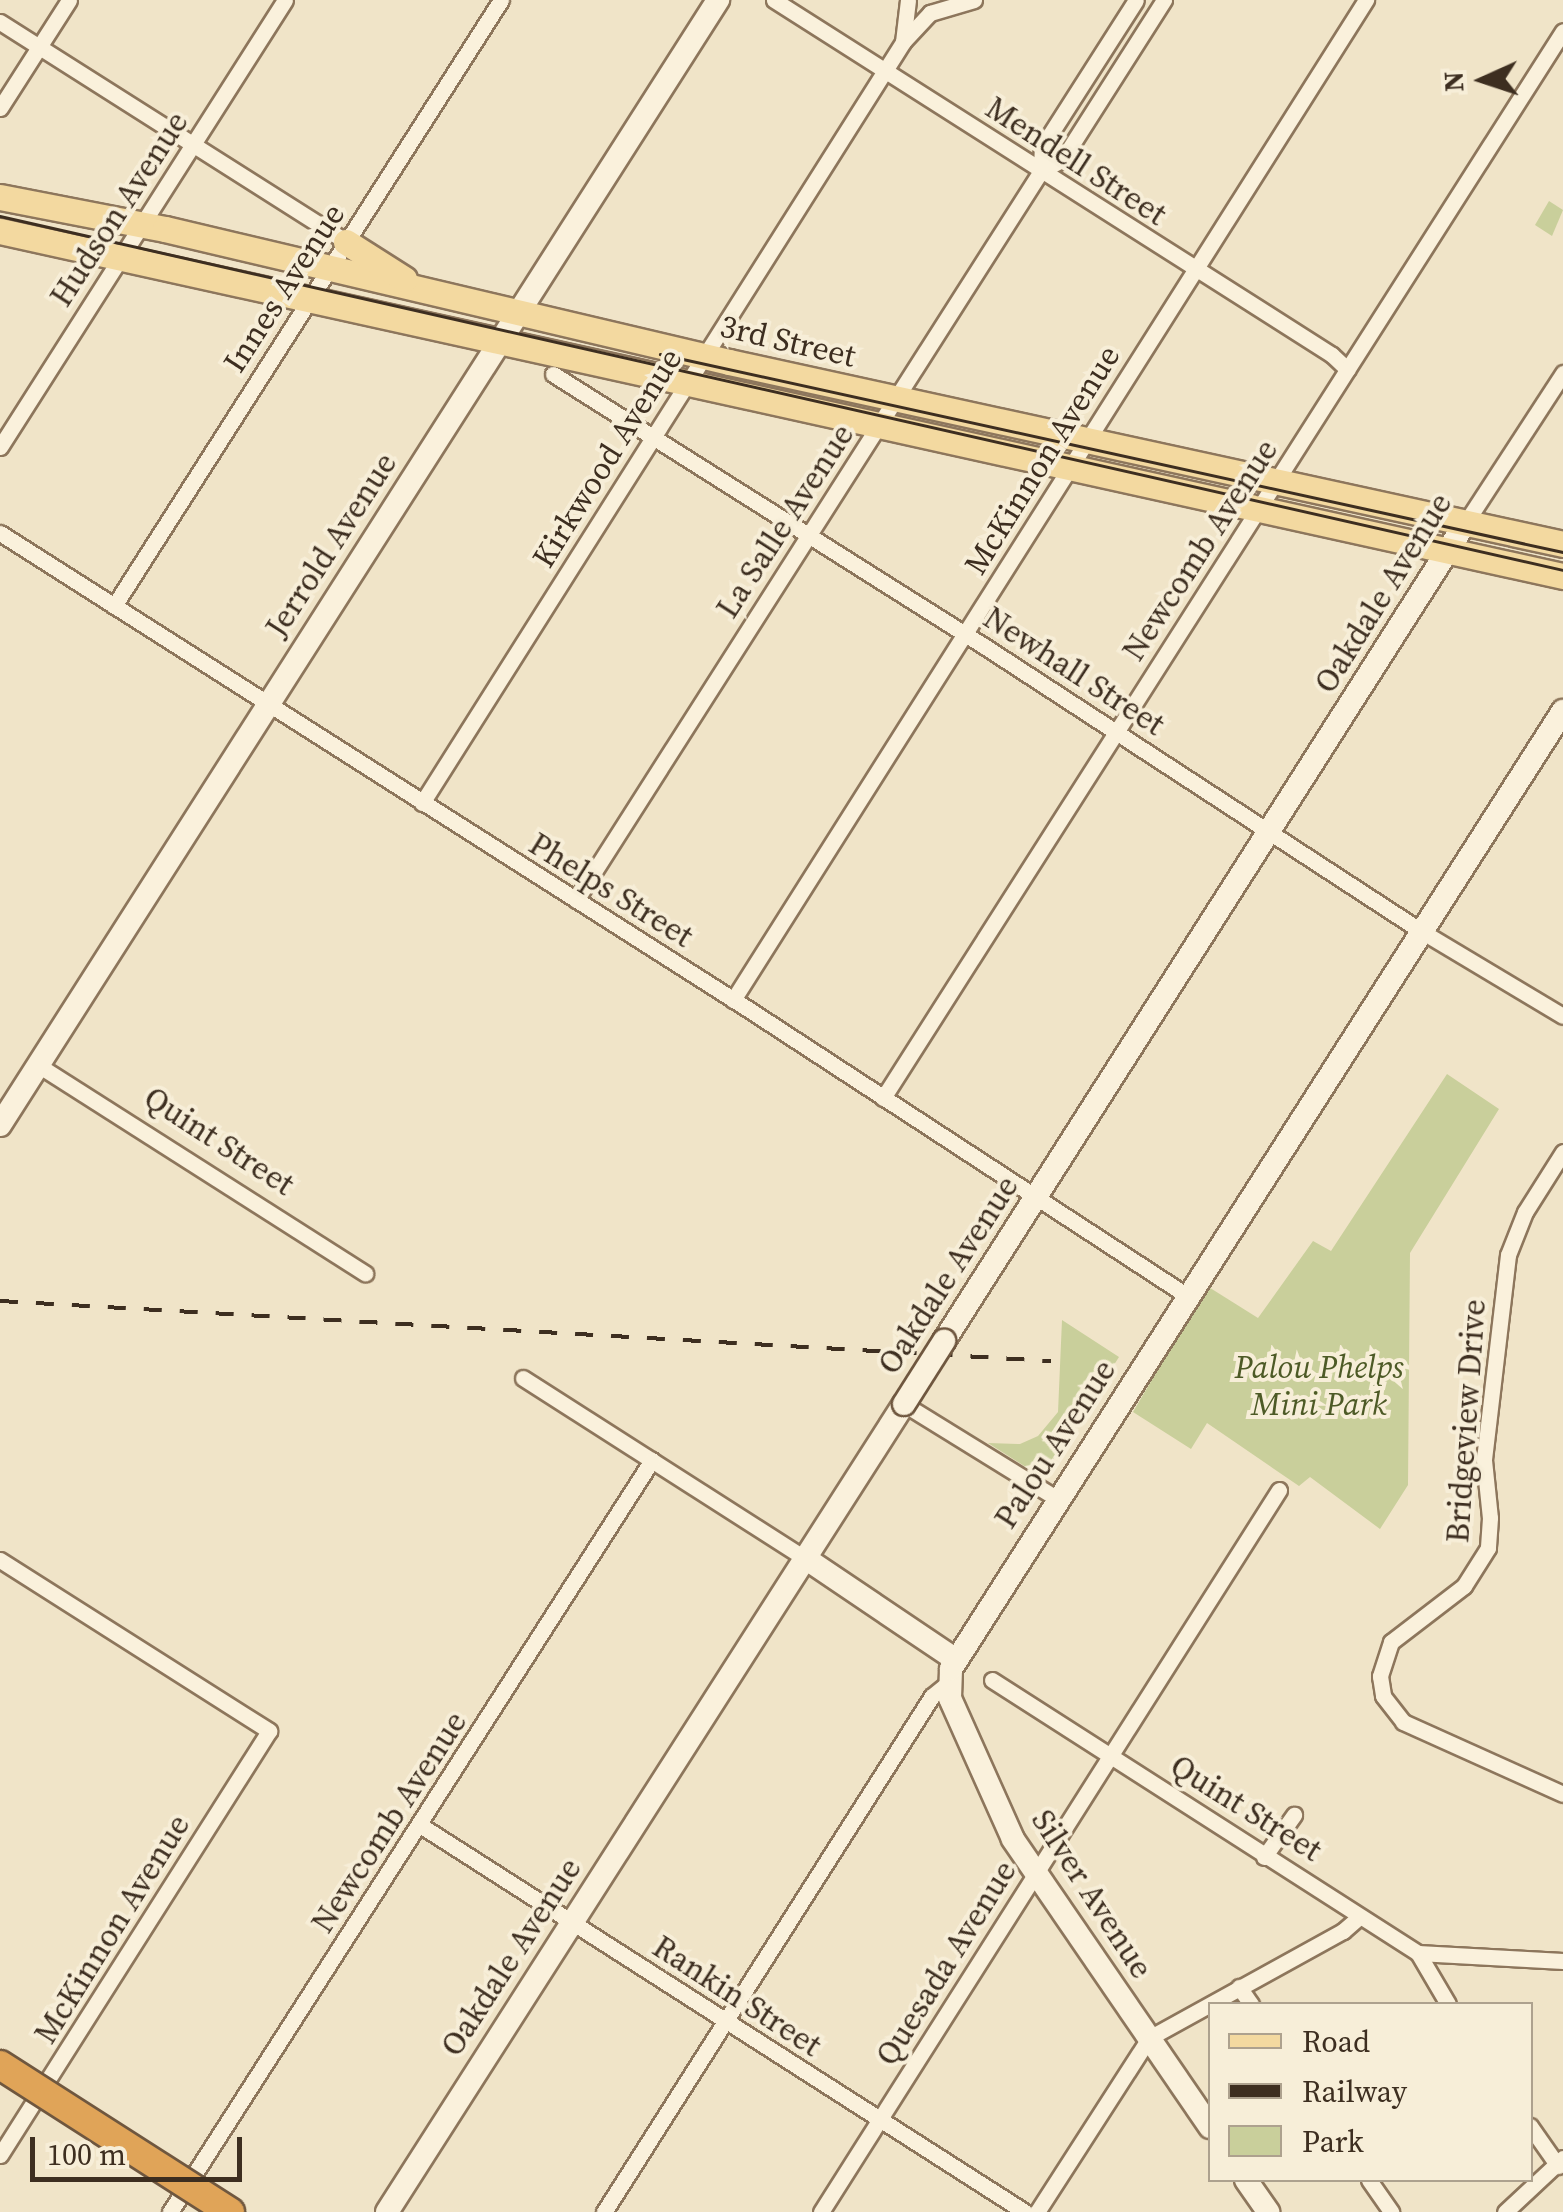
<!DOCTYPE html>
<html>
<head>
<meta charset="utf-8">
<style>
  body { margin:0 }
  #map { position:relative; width:1563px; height:2212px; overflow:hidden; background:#f0e4c8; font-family:"Source Serif 4",serif }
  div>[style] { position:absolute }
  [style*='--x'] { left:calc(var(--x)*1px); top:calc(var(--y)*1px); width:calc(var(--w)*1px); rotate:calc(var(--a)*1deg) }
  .green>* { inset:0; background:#c9cf9b }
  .roads { filter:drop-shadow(2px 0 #8d765c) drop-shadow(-2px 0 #8d765c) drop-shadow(0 2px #8d765c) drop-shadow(0 -2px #8d765c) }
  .street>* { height:15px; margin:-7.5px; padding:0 7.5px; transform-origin:7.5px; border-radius:7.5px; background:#faf1dc }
  .secondary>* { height:22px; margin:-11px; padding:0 11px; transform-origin:11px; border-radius:11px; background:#faf1dc }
  .primary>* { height:25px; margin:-12.5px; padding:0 12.5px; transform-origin:12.5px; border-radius:12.5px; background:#f3d9a0 }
  .tram>* { height:2.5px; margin:-1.25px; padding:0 1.25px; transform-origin:1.25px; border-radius:1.25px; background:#3d2e20 }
  .rail>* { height:4px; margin-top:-2px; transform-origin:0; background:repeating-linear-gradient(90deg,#3d2e20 0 18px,transparent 0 36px) }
  .bridges { filter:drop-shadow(2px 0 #6f573f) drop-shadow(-2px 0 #6f573f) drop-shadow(0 2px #6f573f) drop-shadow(0 -2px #6f573f) }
  .secondary-bridge>* { height:22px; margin:-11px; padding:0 11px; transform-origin:11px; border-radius:11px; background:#faf1dc }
  .highway-bridge>* { height:28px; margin:-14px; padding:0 14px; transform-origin:14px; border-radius:14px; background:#e0a458 }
  span { translate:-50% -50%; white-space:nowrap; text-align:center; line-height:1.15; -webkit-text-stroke:8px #f7eed8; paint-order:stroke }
  .street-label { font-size:32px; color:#3d2e20 }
  .park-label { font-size:32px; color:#4d5a26; font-style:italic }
  .legend { position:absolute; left:1208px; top:2002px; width:325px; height:180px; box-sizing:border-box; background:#f7eed8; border:2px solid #ada18e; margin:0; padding:12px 18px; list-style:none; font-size:30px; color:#3d2e20 }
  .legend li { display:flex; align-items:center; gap:20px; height:50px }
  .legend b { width:50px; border:2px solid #ada18e }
  .north { position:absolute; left:1433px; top:30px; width:100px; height:100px; -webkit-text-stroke:8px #f7eed8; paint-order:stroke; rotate:267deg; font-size:28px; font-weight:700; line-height:40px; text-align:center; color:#3d2e20 }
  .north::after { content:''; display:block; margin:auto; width:35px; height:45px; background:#3d2e20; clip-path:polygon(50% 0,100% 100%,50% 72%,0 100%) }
  .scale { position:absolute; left:30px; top:2137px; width:212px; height:45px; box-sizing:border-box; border:5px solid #3d2e20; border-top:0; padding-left:12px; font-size:30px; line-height:35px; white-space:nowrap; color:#3d2e20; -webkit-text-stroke:8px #f7eed8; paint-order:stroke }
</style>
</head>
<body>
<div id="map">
  <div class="green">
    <i style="clip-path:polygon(1549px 201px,1563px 210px,1552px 236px,1535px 225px)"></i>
    <i style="clip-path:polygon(1447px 1074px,1499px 1109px,1410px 1253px,1408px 1485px,1380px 1529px,1310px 1477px,1299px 1486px,1207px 1423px,1191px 1449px,1133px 1412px,1207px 1286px,1258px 1318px,1313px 1241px,1331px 1251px)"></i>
    <i style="clip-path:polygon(1062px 1320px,1119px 1357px,1042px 1477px,988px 1443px,1020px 1444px,1038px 1436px,1058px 1412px)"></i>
  </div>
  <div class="roads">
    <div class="street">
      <i style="--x:774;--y:0;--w:661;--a:32.46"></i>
      <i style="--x:1332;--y:355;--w:21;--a:43"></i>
      <i style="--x:0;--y:22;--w:410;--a:32.4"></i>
      <i style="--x:903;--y:42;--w:42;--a:-83.2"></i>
      <i style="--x:0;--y:108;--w:128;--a:-57.4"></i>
      <i style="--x:1041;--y:171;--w:24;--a:-28"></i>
      <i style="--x:1062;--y:160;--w:190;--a:-57.5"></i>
      <i style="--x:553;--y:374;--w:510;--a:32.26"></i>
      <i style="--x:984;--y:646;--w:522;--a:33.11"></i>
      <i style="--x:1421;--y:931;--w:165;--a:30.9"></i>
      <i style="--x:0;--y:447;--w:530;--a:-57.48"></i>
      <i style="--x:1466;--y:522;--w:178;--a:-56.9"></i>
      <i style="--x:0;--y:533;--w:883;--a:32.47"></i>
      <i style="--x:745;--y:1007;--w:530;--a:33.15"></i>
      <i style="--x:114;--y:606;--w:719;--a:-57.44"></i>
      <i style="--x:422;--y:803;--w:900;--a:-57.7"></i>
      <i style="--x:903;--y:42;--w:40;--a:-47"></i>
      <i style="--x:930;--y:13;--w:46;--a:-16.5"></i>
      <i style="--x:576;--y:900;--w:865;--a:-57.47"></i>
      <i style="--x:1041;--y:171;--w:24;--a:-88"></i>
      <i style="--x:1042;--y:147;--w:174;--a:-57.4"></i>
      <i style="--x:733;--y:1000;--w:1184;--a:-57.67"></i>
      <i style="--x:38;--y:1065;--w:388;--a:32.5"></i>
      <i style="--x:883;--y:1098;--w:1265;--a:-57.49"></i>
      <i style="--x:1563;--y:1152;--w:71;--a:122.3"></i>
      <i style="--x:1525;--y:1212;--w:46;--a:111.6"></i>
      <i style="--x:1508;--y:1255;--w:206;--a:96.7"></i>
      <i style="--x:1484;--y:1460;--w:58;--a:84.1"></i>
      <i style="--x:1490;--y:1518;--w:30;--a:94"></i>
      <i style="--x:1488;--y:1548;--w:45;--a:122.3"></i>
      <i style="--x:1464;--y:1586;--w:92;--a:142.5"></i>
      <i style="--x:1391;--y:1642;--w:36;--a:108"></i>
      <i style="--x:1380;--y:1676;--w:20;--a:81"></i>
      <i style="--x:1383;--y:1696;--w:33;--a:52"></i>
      <i style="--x:1403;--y:1722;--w:175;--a:24.2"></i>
      <i style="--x:523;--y:1378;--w:335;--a:32.6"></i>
      <i style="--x:904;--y:1404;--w:181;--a:31.7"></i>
      <i style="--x:0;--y:1560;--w:319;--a:32.4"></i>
      <i style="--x:269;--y:1731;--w:502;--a:122.39"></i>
      <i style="--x:992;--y:1680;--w:506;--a:32.65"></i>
      <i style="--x:1418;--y:1953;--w:59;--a:59.5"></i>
      <i style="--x:420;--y:1825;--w:718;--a:32.61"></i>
      <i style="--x:1264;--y:1857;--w:52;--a:-54.5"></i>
      <i style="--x:1418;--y:1953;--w:145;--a:3.2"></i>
      <i style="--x:1239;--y:1987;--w:21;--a:55"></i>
      <i style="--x:1530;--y:2126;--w:49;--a:55"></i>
      <i style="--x:1369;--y:2180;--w:39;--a:55"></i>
      <i style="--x:170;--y:2212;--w:893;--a:-57.34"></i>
      <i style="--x:604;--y:2212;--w:611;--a:-57.56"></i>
      <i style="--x:932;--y:1696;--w:21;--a:-39"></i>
      <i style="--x:821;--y:2212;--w:855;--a:-57.61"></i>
      <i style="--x:1037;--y:2212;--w:207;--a:-57.2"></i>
      <i style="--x:1149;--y:2038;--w:222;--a:-28.9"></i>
      <i style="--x:1343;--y:1931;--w:20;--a:-41"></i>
      <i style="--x:1505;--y:2212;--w:79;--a:-43"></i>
    </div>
    <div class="secondary">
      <i style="--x:0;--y:1125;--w:1335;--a:-57.45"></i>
      <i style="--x:944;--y:1341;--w:971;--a:-57.49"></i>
      <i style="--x:805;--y:1558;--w:181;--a:34"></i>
      <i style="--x:1210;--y:2127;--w:349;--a:-124.4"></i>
      <i style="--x:1013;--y:1839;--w:154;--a:-114.1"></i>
      <i style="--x:950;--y:1698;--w:29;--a:-88"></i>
      <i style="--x:951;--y:1669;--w:1137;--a:-57.43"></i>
      <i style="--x:1246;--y:2180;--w:39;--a:55"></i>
      <i style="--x:387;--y:2212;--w:959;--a:-57.39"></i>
    </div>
    <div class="primary">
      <i style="--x:0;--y:197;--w:168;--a:11"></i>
      <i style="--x:165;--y:229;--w:579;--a:13.27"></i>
      <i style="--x:729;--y:362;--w:854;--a:12.31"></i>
      <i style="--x:0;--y:231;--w:1601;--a:12.45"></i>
      <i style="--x:346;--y:242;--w:69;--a:32.5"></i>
    </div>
  </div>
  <div class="tram">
    <i style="--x:0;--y:216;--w:1603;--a:12.76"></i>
    <i style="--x:660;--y:354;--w:924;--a:12.37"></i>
  </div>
  <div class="rail">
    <i style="--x:0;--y:1301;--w:1053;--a:3.27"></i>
  </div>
  <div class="bridges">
    <div class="secondary-bridge">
      <i style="--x:904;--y:1404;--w:75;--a:-57.6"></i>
    </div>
    <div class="highway-bridge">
      <i style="--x:0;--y:2065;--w:273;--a:32.6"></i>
    </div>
  </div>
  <div class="street-label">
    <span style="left:1076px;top:161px;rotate:33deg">Mendell Street</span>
    <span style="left:119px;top:209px;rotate:-57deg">Hudson Avenue</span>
    <span style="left:284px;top:288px;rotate:-57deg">Innes Avenue</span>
    <span style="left:788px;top:341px;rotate:13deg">3rd Street</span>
    <span style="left:607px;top:458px;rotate:-58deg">Kirkwood Avenue</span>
    <span style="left:1042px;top:460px;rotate:-58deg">McKinnon Avenue</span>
    <span style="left:785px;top:521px;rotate:-57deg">La Salle Avenue</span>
    <span style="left:331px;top:545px;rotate:-57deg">Jerrold Avenue</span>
    <span style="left:1200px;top:550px;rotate:-57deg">Newcomb Avenue</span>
    <span style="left:1383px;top:593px;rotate:-58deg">Oakdale Avenue</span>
    <span style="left:1074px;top:671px;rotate:33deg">Newhall Street</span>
    <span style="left:611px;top:890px;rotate:32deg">Phelps Street</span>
    <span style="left:219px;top:1141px;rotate:33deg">Quint Street</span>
    <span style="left:948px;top:1275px;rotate:-57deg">Oakdale Avenue</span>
    <span style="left:1466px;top:1421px;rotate:-86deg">Bridgeview Drive</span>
    <span style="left:1055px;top:1444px;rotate:-57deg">Palou Avenue</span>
    <span style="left:1246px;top:1808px;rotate:32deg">Quint Street</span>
    <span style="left:389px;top:1822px;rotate:-57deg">Newcomb Avenue</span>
    <span style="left:1092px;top:1894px;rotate:57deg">Silver Avenue</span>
    <span style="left:112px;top:1929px;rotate:-58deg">McKinnon Avenue</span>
    <span style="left:511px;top:1957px;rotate:-57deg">Oakdale Avenue</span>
    <span style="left:946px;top:1963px;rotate:-58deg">Quesada Avenue</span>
    <span style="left:737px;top:1996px;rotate:33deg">Rankin Street</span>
  </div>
  <div class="park-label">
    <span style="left:1319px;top:1386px">Palou Phelps<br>Mini Park</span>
  </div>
  <ul class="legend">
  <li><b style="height:12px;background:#f3d9a0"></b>Road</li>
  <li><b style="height:12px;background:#3d2e20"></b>Railway</li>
  <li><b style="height:28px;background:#c9cf9b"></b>Park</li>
  </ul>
  <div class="north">N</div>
  <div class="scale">100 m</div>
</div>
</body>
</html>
